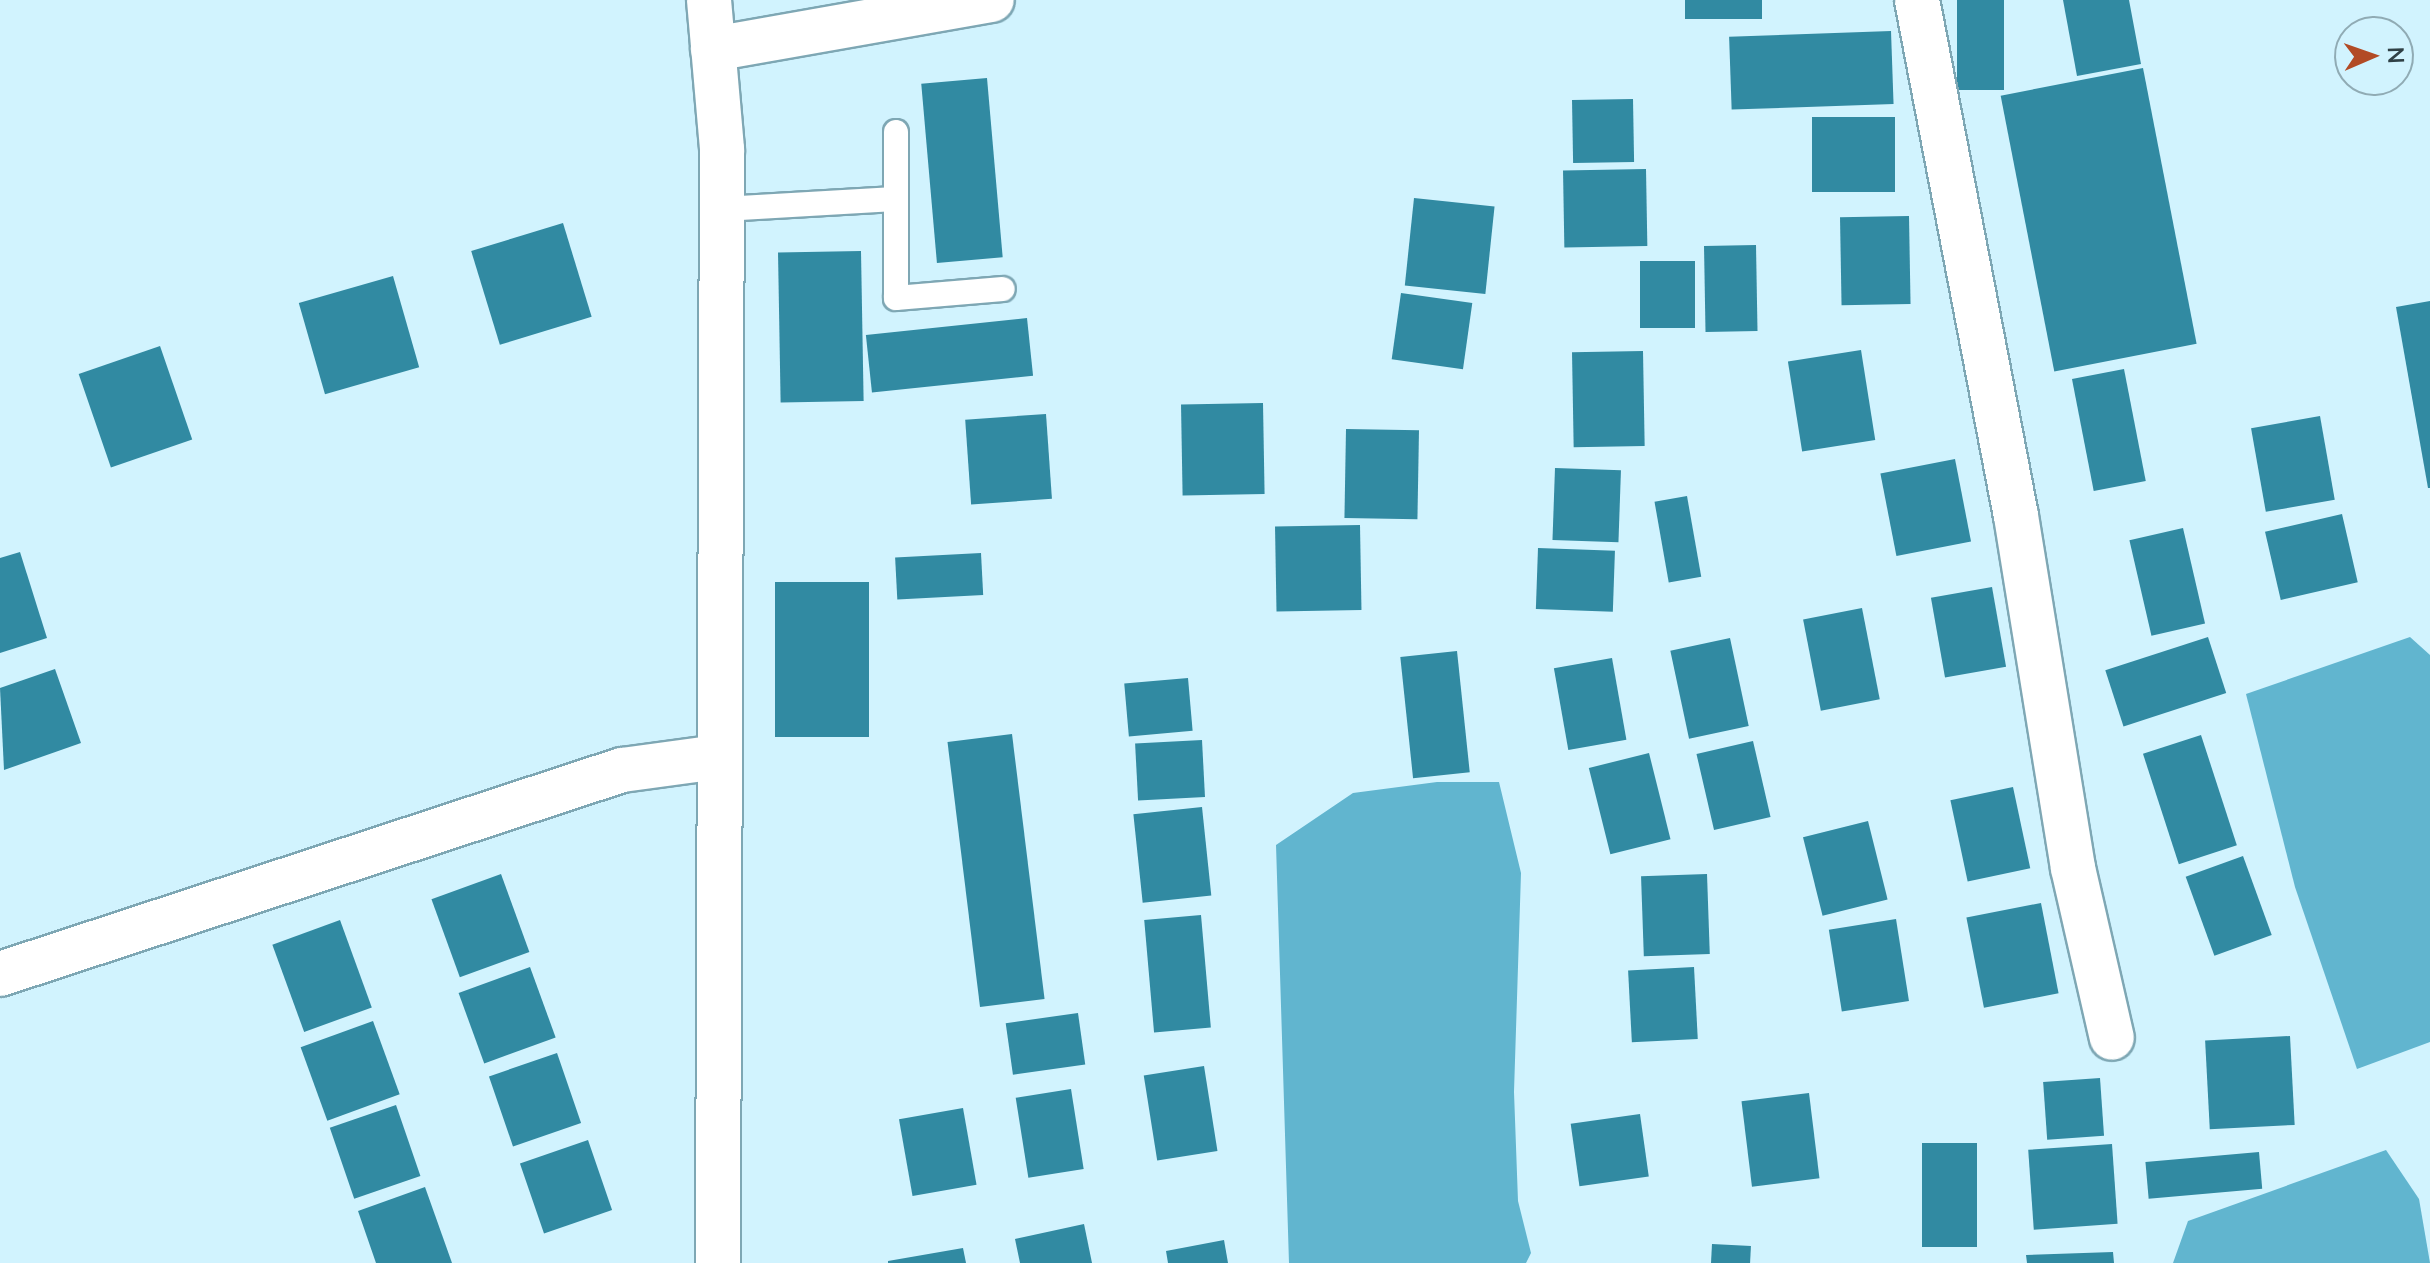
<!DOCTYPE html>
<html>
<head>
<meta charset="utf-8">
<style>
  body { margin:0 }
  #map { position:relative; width:2430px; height:1263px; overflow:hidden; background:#d1f3fe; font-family:Lato,sans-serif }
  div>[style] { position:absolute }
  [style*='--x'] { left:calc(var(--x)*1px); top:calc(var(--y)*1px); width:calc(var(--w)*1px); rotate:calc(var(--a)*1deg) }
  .water>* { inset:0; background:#61b5cf }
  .building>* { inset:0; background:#318aa2; transform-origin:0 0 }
  .roads { filter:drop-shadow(2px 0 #7ea7b4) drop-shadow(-2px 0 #7ea7b4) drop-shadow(0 2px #7ea7b4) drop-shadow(0 -2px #7ea7b4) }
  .lane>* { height:24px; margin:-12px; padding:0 12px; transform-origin:12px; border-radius:12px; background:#fff }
  .street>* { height:44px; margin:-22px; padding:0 22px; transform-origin:22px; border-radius:22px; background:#fff }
  .secondary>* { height:44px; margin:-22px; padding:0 22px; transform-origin:22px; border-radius:22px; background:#fff }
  span { translate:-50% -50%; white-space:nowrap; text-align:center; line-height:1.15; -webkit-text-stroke:8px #d1f3fe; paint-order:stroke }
  .north { position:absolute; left:2334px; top:16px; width:80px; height:80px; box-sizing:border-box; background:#d1f3fe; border:2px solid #90abb4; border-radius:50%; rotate:88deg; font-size:22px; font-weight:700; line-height:32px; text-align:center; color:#2f4045 }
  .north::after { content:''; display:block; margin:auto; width:28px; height:36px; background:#b24b25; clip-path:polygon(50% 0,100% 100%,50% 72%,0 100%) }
</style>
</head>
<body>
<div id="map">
  <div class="water">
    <i style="clip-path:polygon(2410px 637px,2430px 655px,2430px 1042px,2357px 1069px,2295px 887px,2246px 694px)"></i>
    <i style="clip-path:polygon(1437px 782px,1499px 782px,1521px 873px,1514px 1092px,1518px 1201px,1531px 1253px,1526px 1263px,1289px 1263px,1276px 845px,1353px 793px)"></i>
    <i style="clip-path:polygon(2386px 1150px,2419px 1199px,2430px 1263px,2173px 1263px,2188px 1221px)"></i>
  </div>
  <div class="building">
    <i style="left:1685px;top:0;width:77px;height:19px"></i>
    <i style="left:1957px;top:0;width:47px;height:90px"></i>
    <i style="clip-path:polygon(2063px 0,2129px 0,2141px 64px,2077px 76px)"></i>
    <i style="left:1891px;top:31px;width:73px;height:162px;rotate:88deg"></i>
    <i style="left:2143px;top:68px;width:281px;height:145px;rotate:79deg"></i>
    <i style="left:987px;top:78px;width:180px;height:66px;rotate:85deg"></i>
    <i style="left:1633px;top:99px;width:63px;height:61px;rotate:89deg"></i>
    <i style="left:1812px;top:117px;width:83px;height:75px"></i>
    <i style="left:1646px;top:169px;width:77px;height:83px;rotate:89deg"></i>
    <i style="left:1414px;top:198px;width:81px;height:88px;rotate:6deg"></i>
    <i style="left:1909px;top:216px;width:88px;height:69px;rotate:89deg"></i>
    <i style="left:563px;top:223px;width:98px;height:96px;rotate:73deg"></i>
    <i style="left:1756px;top:245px;width:86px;height:52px;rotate:89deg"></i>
    <i style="left:861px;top:251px;width:150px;height:83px;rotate:89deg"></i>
    <i style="left:1640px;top:261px;width:55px;height:67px"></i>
    <i style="left:393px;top:276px;width:95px;height:98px;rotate:74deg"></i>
    <i style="left:1401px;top:293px;width:72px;height:67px;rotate:8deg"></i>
    <i style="clip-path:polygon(2430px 301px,2430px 488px,2428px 488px,2396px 307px)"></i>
    <i style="left:1027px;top:318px;width:58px;height:162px;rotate:84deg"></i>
    <i style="left:160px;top:346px;width:99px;height:86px;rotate:71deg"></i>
    <i style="left:1861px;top:350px;width:91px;height:74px;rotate:81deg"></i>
    <i style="left:1643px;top:351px;width:95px;height:71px;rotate:89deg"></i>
    <i style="left:2124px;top:369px;width:114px;height:53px;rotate:79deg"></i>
    <i style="left:1263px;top:403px;width:91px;height:82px;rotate:89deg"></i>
    <i style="left:1046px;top:414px;width:85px;height:81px;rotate:86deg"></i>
    <i style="left:2320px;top:416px;width:85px;height:70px;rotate:80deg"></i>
    <i style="left:1346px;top:429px;width:73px;height:89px;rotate:1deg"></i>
    <i style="left:1955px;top:459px;width:84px;height:76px;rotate:79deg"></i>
    <i style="left:1555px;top:468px;width:66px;height:72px;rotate:2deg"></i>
    <i style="left:1687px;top:496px;width:82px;height:33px;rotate:80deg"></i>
    <i style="left:2342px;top:514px;width:70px;height:79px;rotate:77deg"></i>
    <i style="left:1360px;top:525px;width:85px;height:85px;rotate:89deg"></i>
    <i style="left:2183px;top:528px;width:98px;height:55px;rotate:77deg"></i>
    <i style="left:1538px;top:548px;width:77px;height:61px;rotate:2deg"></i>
    <i style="clip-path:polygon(20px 552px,47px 638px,0 653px,0 558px)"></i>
    <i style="left:981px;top:553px;width:42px;height:86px;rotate:87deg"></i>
    <i style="left:775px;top:582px;width:94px;height:155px"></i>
    <i style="left:1992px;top:587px;width:81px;height:62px;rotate:80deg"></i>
    <i style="left:1862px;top:608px;width:93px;height:60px;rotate:79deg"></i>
    <i style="left:2208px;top:637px;width:59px;height:108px;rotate:72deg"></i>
    <i style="left:1730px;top:638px;width:90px;height:61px;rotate:78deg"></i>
    <i style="left:1457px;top:651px;width:122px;height:57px;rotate:84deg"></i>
    <i style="left:1612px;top:658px;width:83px;height:59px;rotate:80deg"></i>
    <i style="clip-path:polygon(55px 669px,81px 743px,4px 770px,0 688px)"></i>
    <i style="left:1188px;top:678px;width:53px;height:64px;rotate:85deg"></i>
    <i style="left:1012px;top:734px;width:267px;height:65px;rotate:83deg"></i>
    <i style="left:2201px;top:735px;width:116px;height:61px;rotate:72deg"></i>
    <i style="left:1202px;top:740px;width:57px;height:67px;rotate:87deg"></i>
    <i style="left:1753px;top:741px;width:78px;height:58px;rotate:77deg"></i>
    <i style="left:1649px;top:753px;width:89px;height:62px;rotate:76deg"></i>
    <i style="left:2013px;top:787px;width:83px;height:64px;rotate:78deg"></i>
    <i style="left:1202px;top:807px;width:89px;height:69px;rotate:84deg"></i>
    <i style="left:1868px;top:821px;width:81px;height:67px;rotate:76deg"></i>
    <i style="left:2243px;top:856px;width:84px;height:61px;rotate:70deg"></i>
    <i style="left:501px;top:874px;width:83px;height:74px;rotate:70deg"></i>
    <i style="left:1707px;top:874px;width:80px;height:66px;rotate:88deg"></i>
    <i style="left:2041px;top:903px;width:92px;height:76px;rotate:79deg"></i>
    <i style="left:1201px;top:915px;width:113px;height:57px;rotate:85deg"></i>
    <i style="left:1896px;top:919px;width:83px;height:68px;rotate:81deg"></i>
    <i style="left:340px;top:920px;width:93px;height:72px;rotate:70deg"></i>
    <i style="left:530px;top:967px;width:75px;height:76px;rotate:70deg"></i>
    <i style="left:1694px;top:967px;width:72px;height:66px;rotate:87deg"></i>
    <i style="left:1078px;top:1013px;width:52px;height:73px;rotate:82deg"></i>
    <i style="left:373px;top:1021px;width:78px;height:77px;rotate:70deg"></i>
    <i style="left:2290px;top:1036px;width:89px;height:85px;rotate:87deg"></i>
    <i style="left:557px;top:1053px;width:74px;height:72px;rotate:71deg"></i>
    <i style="left:1204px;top:1066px;width:86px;height:61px;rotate:81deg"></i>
    <i style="left:2100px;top:1078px;width:58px;height:57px;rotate:86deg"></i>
    <i style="left:1071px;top:1089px;width:81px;height:56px;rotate:81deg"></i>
    <i style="left:1809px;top:1093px;width:86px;height:68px;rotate:83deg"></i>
    <i style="left:396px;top:1105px;width:75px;height:70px;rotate:71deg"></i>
    <i style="left:963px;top:1108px;width:78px;height:65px;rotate:80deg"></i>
    <i style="left:1640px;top:1114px;width:63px;height:70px;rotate:82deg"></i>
    <i style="left:588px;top:1140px;width:74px;height:72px;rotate:71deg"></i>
    <i style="left:1922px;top:1143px;width:55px;height:104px"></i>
    <i style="left:2112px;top:1144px;width:80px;height:84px;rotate:86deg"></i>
    <i style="left:2259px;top:1152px;width:37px;height:114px;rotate:85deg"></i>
    <i style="clip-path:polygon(425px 1187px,452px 1263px,376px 1263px,358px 1211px)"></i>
    <i style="clip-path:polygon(1084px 1224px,1092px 1263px,1020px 1263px,1015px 1239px)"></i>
    <i style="clip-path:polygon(1224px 1240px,1228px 1263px,1168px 1263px,1166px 1251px)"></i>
    <i style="left:1712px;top:1244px;width:39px;height:19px;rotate:3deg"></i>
    <i style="clip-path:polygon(963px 1248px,966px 1263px,888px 1263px,888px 1261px)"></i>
    <i style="clip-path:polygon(2113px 1252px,2114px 1263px,2027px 1263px,2026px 1255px)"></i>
  </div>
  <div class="roads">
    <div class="lane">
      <i style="--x:896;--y:132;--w:166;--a:90"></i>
      <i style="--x:896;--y:298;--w:107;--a:-4.8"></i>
      <i style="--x:722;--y:209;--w:174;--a:-3.3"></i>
    </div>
    <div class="street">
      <i style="--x:1917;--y:0;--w:525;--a:79.14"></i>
      <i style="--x:2016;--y:516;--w:357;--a:80.8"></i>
      <i style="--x:2073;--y:868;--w:174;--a:77.1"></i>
      <i style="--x:713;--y:49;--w:283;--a:-10"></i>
      <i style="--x:0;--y:974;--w:655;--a:-18.16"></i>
      <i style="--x:622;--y:770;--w:97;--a:-7.7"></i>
    </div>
    <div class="secondary">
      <i style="--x:709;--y:0;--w:150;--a:85"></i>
      <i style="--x:722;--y:149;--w:1114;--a:90.21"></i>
    </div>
  </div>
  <div class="north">N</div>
</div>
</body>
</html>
